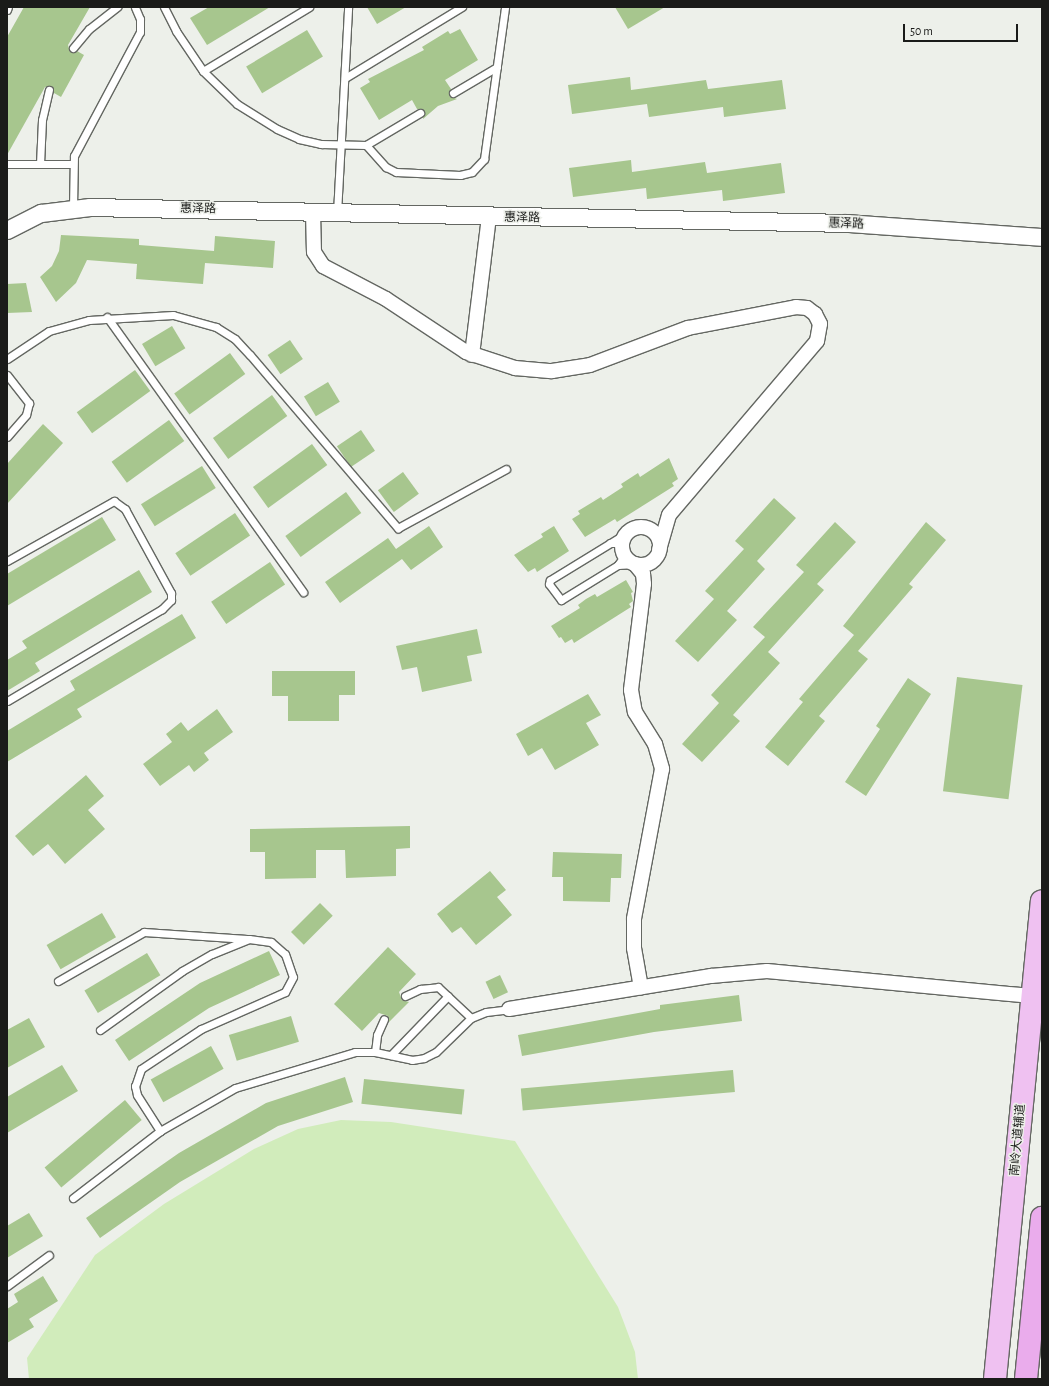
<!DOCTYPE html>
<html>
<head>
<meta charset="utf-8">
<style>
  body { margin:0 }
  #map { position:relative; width:1049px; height:1386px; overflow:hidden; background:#edf0ea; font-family:"Alegreya Sans","Noto Sans SC",sans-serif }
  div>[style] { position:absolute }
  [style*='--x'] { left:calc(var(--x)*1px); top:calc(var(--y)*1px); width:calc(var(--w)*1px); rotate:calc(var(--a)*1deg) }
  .green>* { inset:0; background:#d1ecbb }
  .building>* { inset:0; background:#a7c68e; transform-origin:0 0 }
  .roads { filter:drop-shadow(1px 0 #646762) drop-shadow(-1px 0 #646762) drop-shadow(0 1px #646762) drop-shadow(0 -1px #646762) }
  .service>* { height:7px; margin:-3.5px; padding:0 3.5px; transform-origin:3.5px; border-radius:3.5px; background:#fff }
  .minor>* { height:14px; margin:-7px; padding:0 7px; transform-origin:7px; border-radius:7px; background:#fff }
  .minor>.ring { margin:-7px; padding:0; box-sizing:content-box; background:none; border:14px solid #fff; border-radius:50% }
  .tertiary>* { height:17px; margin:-8.5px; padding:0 8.5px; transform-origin:8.5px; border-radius:8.5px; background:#fff }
  .primary>* { height:22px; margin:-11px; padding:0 11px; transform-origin:11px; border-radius:11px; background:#efc1f1 }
  .trunk>* { height:22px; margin:-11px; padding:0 11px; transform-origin:11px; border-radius:11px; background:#eaacec }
  span { translate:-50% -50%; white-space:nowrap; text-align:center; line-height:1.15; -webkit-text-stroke:3px #edf0ea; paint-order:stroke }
  .street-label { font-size:12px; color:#1a1b19 }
  .frame { position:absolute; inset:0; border:8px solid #1a1b19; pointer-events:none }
  .scale { position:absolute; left:903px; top:24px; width:115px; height:18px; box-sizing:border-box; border:2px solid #1a1b19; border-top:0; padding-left:5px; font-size:12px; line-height:14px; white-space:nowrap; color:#1a1b19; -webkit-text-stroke:3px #edf0ea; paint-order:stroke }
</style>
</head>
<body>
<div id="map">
  <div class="green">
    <i style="clip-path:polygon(341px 1120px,391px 1122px,515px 1141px,618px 1307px,635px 1352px,638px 1379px,29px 1379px,27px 1358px,95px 1255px,164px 1204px,254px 1149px,298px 1129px)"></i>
  </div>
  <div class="building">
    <i style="clip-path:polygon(24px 7px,90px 7px,68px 45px,70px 52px,77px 51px,84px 55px,61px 97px,54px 93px,52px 86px,45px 87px,7px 155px,7px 37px)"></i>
    <i style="clip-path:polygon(209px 7px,270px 7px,207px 45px,190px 18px)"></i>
    <i style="clip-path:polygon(367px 7px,406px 7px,377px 24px)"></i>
    <i style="clip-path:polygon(615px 7px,665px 7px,628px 29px)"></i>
    <i style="clip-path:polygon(460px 29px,478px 60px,445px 80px,451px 89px,449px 96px,457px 99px,438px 106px,423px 119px,424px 110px,417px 109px,412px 100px,379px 120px,360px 88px,370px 82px,368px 79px,424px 50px,422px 47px,448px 31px,450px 34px)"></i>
    <i style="left:307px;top:30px;width:31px;height:71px;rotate:59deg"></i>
    <i style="clip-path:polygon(630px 77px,631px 90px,706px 80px,708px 89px,782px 80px,786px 109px,724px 117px,723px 107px,649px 117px,647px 104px,572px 114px,568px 85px)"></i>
    <i style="clip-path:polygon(631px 160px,632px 172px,705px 162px,707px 173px,781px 163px,785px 193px,723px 201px,722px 190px,647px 199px,646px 188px,573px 197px,569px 168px)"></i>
    <i style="clip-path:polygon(61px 235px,139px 239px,139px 245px,214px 251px,215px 236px,275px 241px,273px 268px,205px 263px,203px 284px,136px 279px,137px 264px,87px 260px,76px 283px,56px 302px,40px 277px,52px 266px,59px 251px)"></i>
    <i style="clip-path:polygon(26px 283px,32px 312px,7px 313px,7px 284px)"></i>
    <i style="left:172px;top:326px;width:26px;height:35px;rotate:59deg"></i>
    <i style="left:290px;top:340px;width:23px;height:27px;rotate:56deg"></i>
    <i style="left:230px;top:353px;width:26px;height:69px;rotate:54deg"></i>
    <i style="left:135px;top:370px;width:26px;height:72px;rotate:54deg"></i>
    <i style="left:328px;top:382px;width:23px;height:28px;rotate:59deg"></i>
    <i style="left:272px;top:395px;width:26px;height:73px;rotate:54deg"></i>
    <i style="left:169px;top:420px;width:26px;height:71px;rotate:54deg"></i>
    <i style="clip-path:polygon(43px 424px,63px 443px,7px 504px,7px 464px)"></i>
    <i style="left:361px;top:430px;width:25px;height:29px;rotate:56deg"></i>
    <i style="left:312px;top:444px;width:26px;height:73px;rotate:54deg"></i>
    <i style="clip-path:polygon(669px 458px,678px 479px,672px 483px,674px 486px,617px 522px,615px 519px,585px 537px,572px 519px,580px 514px,578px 511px,601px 497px,603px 500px,623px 487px,621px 484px,638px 473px,640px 477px)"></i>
    <i style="left:202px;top:466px;width:26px;height:72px;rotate:58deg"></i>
    <i style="left:403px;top:472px;width:27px;height:31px;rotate:54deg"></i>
    <i style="left:346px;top:492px;width:26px;height:75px;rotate:54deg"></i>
    <i style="clip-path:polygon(774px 498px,796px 518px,757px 561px,765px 569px,727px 611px,737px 620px,698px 662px,675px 641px,714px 599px,705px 591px,744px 549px,735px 541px)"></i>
    <i style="left:235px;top:513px;width:27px;height:72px;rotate:56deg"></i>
    <i style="clip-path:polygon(102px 517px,116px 540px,7px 606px,7px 574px)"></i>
    <i style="clip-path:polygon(835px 522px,856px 542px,817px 584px,824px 590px,768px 652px,780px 663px,733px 715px,740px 721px,702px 762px,682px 744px,719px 703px,711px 695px,765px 637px,753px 627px,804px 572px,796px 565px)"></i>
    <i style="clip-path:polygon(926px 522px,946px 540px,909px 584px,913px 587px,858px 651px,868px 659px,819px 716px,825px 721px,788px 766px,765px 747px,803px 702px,799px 699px,854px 635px,843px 626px)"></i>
    <i style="clip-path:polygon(429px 526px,443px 547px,411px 570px,402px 559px,340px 603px,325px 582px,388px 538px,396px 549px)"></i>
    <i style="clip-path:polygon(554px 526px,569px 551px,537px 572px,535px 568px,528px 572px,514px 555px,543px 537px,541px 534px)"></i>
    <i style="left:270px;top:562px;width:27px;height:71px;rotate:56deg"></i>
    <i style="clip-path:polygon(139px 570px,152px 592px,35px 663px,40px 671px,7px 691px,7px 660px,27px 648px,22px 641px)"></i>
    <i style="clip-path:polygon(626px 580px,633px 592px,631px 593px,633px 601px,629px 604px,631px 607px,574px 643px,572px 639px,565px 643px,561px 637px,559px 638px,551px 626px,580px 608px,578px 605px,586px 599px,595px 594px,597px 597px)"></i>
    <i style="clip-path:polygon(182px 614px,196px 638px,77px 709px,82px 717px,7px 762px,7px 731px,75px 690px,70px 681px)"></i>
    <i style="clip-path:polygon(477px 629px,482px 653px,467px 656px,472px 681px,422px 692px,417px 667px,402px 670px,396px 646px)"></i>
    <i style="clip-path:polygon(272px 671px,355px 671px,355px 695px,339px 695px,339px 721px,288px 721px,288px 696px,272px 696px)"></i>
    <i style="left:957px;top:677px;width:66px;height:115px;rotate:7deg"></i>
    <i style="clip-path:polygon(908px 678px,931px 694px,866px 796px,845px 782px,880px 729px,876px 726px)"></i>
    <i style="clip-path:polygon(588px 694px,601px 715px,586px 723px,599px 745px,555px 770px,542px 748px,528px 756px,516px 734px)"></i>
    <i style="clip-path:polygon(217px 709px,233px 732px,204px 753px,209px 760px,194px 772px,189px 765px,160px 786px,143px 764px,172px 742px,166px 734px,181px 722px,188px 731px)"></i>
    <i style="clip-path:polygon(86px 775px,104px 796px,88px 810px,105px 829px,65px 864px,48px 844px,33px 856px,15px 836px)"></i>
    <i style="clip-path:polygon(410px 826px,410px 848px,396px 849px,396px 876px,346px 878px,345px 850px,316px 850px,316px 878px,265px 879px,265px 852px,250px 852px,250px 829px)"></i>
    <i style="clip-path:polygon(553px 852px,622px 854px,621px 878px,611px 878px,610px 902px,563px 901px,563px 877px,552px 877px)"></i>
    <i style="clip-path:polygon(490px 871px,506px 890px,497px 897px,512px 915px,476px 945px,461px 927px,452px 933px,437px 914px)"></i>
    <i style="left:320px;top:903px;width:18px;height:41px;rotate:45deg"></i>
    <i style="left:102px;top:913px;width:28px;height:64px;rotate:60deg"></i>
    <i style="clip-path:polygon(388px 947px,416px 974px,399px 992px,402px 1000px,409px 1002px,389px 1022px,388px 1016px,379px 1013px,362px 1031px,334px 1004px)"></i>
    <i style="clip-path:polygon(269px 951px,280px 975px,209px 1008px,129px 1061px,115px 1040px,200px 983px)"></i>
    <i style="left:147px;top:953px;width:26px;height:73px;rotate:59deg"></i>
    <i style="left:500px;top:975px;width:19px;height:16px;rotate:65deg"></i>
    <i style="clip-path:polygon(739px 995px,742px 1021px,654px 1032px,522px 1056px,518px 1035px,660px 1009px,660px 1005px)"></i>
    <i style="left:291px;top:1016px;width:27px;height:65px;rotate:73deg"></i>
    <i style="clip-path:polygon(29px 1018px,45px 1047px,7px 1068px,7px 1030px)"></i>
    <i style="left:211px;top:1046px;width:26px;height:69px;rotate:61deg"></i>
    <i style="clip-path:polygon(62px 1065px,78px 1091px,7px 1133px,7px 1097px)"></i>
    <i style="left:733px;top:1070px;width:22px;height:213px;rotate:85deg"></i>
    <i style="clip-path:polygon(345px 1077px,353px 1102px,278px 1126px,180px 1182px,100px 1238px,86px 1218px,179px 1153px,266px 1103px)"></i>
    <i style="left:364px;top:1079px;width:101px;height:25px;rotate:6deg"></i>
    <i style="left:125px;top:1100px;width:26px;height:105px;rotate:50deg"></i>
    <i style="clip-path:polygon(29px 1213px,43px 1236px,7px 1258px,7px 1226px)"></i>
    <i style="clip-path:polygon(43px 1276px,58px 1301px,29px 1319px,34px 1327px,7px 1343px,7px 1309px,18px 1302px,14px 1294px)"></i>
  </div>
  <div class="roads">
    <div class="service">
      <i style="--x:164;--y:7;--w:27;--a:63"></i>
      <i style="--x:176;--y:31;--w:48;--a:56"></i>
      <i style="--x:203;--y:71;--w:47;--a:44.1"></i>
      <i style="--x:237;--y:104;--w:47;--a:32"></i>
      <i style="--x:277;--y:129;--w:24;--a:24"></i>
      <i style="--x:299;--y:139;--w:23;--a:13"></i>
      <i style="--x:321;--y:144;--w:45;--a:1.3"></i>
      <i style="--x:366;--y:145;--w:30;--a:48"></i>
      <i style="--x:386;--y:167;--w:11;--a:27"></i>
      <i style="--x:396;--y:172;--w:64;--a:2.7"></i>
      <i style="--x:460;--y:175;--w:12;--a:-14"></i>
      <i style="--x:472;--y:172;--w:18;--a:-47"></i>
      <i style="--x:484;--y:159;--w:153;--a:-82.1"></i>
      <i style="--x:7;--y:10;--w:3;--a:-72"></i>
      <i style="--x:73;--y:48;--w:25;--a:-50"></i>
      <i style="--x:89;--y:29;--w:36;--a:-38"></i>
      <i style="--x:203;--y:71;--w:124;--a:-31.1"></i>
      <i style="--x:345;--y:78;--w:137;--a:-31.3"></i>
      <i style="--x:453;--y:93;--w:51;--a:-30.6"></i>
      <i style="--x:366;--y:145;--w:63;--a:-30.7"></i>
      <i style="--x:7;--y:164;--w:66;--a:0"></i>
      <i style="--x:40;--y:164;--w:44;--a:-87.4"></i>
      <i style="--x:42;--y:120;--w:31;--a:-77"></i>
      <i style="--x:73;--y:207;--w:51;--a:-88.9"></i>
      <i style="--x:74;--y:156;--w:140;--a:-62"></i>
      <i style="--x:140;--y:32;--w:13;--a:-90"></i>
      <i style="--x:140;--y:19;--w:13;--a:-113"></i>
      <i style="--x:337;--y:213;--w:206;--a:-86.9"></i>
      <i style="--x:107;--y:317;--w:338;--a:54.5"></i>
      <i style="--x:7;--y:359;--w:50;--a:-33.7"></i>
      <i style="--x:49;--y:331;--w:41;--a:-15.4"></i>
      <i style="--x:89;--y:320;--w:84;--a:-3.4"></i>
      <i style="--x:173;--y:315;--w:45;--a:15.6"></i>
      <i style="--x:216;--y:327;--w:22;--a:32"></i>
      <i style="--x:235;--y:339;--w:22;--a:47"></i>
      <i style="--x:250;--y:355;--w:228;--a:49.5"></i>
      <i style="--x:398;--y:528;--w:123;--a:-28.6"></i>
      <i style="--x:7;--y:375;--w:36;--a:52"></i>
      <i style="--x:29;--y:403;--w:12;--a:104"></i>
      <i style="--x:26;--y:415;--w:29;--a:131"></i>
      <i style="--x:630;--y:531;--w:94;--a:148.5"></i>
      <i style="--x:550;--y:580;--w:4;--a:104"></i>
      <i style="--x:549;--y:584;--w:20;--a:53"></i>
      <i style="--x:561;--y:600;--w:67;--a:-31.6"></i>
      <i style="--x:618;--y:565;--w:17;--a:-3"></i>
      <i style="--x:610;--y:543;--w:7;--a:0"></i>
      <i style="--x:617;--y:543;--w:7;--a:45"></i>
      <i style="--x:622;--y:548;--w:11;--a:90"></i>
      <i style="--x:622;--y:559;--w:7;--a:124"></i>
      <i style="--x:7;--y:561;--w:123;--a:-29.3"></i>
      <i style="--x:114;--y:501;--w:14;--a:36"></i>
      <i style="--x:125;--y:509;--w:96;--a:61.3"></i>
      <i style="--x:171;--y:593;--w:7;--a:90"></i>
      <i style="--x:171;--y:600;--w:13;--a:135"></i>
      <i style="--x:162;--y:609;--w:180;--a:149.3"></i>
      <i style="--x:58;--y:981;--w:99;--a:-29.7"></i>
      <i style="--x:144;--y:932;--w:103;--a:3.9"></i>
      <i style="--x:405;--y:996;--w:17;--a:-25"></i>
      <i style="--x:420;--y:989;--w:18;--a:-6"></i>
      <i style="--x:438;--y:987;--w:45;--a:43.2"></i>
      <i style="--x:100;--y:1030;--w:101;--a:-35.7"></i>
      <i style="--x:182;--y:971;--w:34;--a:-30"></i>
      <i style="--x:212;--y:954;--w:40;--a:-22"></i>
      <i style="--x:249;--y:939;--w:22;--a:8"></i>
      <i style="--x:271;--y:942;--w:18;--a:41"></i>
      <i style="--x:285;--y:954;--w:24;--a:71"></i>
      <i style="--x:293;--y:977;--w:17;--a:118"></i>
      <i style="--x:285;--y:992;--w:92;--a:156.2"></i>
      <i style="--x:201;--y:1029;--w:72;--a:146.3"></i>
      <i style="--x:141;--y:1069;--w:18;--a:109"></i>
      <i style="--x:135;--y:1086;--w:9;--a:77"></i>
      <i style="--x:137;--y:1095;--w:43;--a:57.4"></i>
      <i style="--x:375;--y:1052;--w:17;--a:-83"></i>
      <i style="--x:377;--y:1035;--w:17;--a:-66"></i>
      <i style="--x:391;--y:1055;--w:82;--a:-46"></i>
      <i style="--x:73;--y:1198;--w:110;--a:-37.6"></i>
      <i style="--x:160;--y:1131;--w:86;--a:-29.8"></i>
      <i style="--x:235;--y:1088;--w:125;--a:-16.7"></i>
      <i style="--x:355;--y:1052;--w:20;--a:0"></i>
      <i style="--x:375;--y:1052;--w:38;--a:12"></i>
      <i style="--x:412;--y:1060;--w:12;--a:-9"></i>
      <i style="--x:424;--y:1058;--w:13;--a:-27"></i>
      <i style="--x:436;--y:1052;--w:49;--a:-44.2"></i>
      <i style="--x:471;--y:1018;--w:16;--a:-22"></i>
      <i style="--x:486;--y:1012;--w:23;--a:-7"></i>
      <i style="--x:7;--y:1286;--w:52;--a:-36.4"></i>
    </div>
    <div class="minor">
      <i style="--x:313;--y:212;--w:40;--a:88.6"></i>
      <i style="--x:314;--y:252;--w:17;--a:57"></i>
      <i style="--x:323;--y:266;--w:71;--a:27.6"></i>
      <i style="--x:386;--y:299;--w:96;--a:33.5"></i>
      <i style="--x:466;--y:352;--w:52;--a:18.1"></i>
      <i style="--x:515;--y:368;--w:37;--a:5"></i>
      <i style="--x:552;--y:371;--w:38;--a:-9"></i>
      <i style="--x:590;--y:365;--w:105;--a:-20.7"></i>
      <i style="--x:688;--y:328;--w:110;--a:-11"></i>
      <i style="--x:796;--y:307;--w:11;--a:5"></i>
      <i style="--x:807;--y:308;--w:10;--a:37"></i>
      <i style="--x:815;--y:314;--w:11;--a:63"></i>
      <i style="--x:820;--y:324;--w:17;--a:100"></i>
      <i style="--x:817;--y:341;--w:228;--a:130.4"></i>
      <i style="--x:669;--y:515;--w:36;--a:106"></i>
      <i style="--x:472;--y:355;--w:139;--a:-83"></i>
      <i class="ring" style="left:622px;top:527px;width:24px;height:24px"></i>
      <i style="--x:635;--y:564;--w:13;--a:51"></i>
      <i style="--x:643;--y:574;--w:10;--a:84"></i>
      <i style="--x:644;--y:584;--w:107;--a:97"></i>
      <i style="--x:631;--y:690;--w:22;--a:80"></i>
      <i style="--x:635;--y:712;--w:38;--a:58"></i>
      <i style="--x:655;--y:744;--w:26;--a:74"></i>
      <i style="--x:662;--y:769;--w:153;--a:100.6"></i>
      <i style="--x:634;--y:919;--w:29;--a:90"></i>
      <i style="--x:634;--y:948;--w:40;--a:80"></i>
      <i style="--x:509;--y:1009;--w:205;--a:-9.3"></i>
      <i style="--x:711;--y:976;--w:56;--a:-5.1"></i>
      <i style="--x:767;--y:971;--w:266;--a:5.4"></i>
    </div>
    <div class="tertiary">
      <i style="--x:7;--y:230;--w:38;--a:-27"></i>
      <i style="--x:41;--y:213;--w:49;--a:-7"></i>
      <i style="--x:90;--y:207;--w:757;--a:1.21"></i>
      <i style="--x:847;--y:223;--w:196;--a:4.1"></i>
    </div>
    <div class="primary">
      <i style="--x:995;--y:1379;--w:480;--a:-84.4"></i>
    </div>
    <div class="trunk">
      <i style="--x:1026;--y:1379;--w:162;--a:-84.3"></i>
    </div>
  </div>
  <div class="street-label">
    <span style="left:198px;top:209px;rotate:1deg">惠泽路</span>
    <span style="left:522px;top:218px;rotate:1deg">惠泽路</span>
    <span style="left:846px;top:224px;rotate:2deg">惠泽路</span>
    <span style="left:1018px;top:1140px;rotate:-85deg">南岭大道辅道</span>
  </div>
  <div class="frame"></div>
  <div class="scale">50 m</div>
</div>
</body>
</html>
